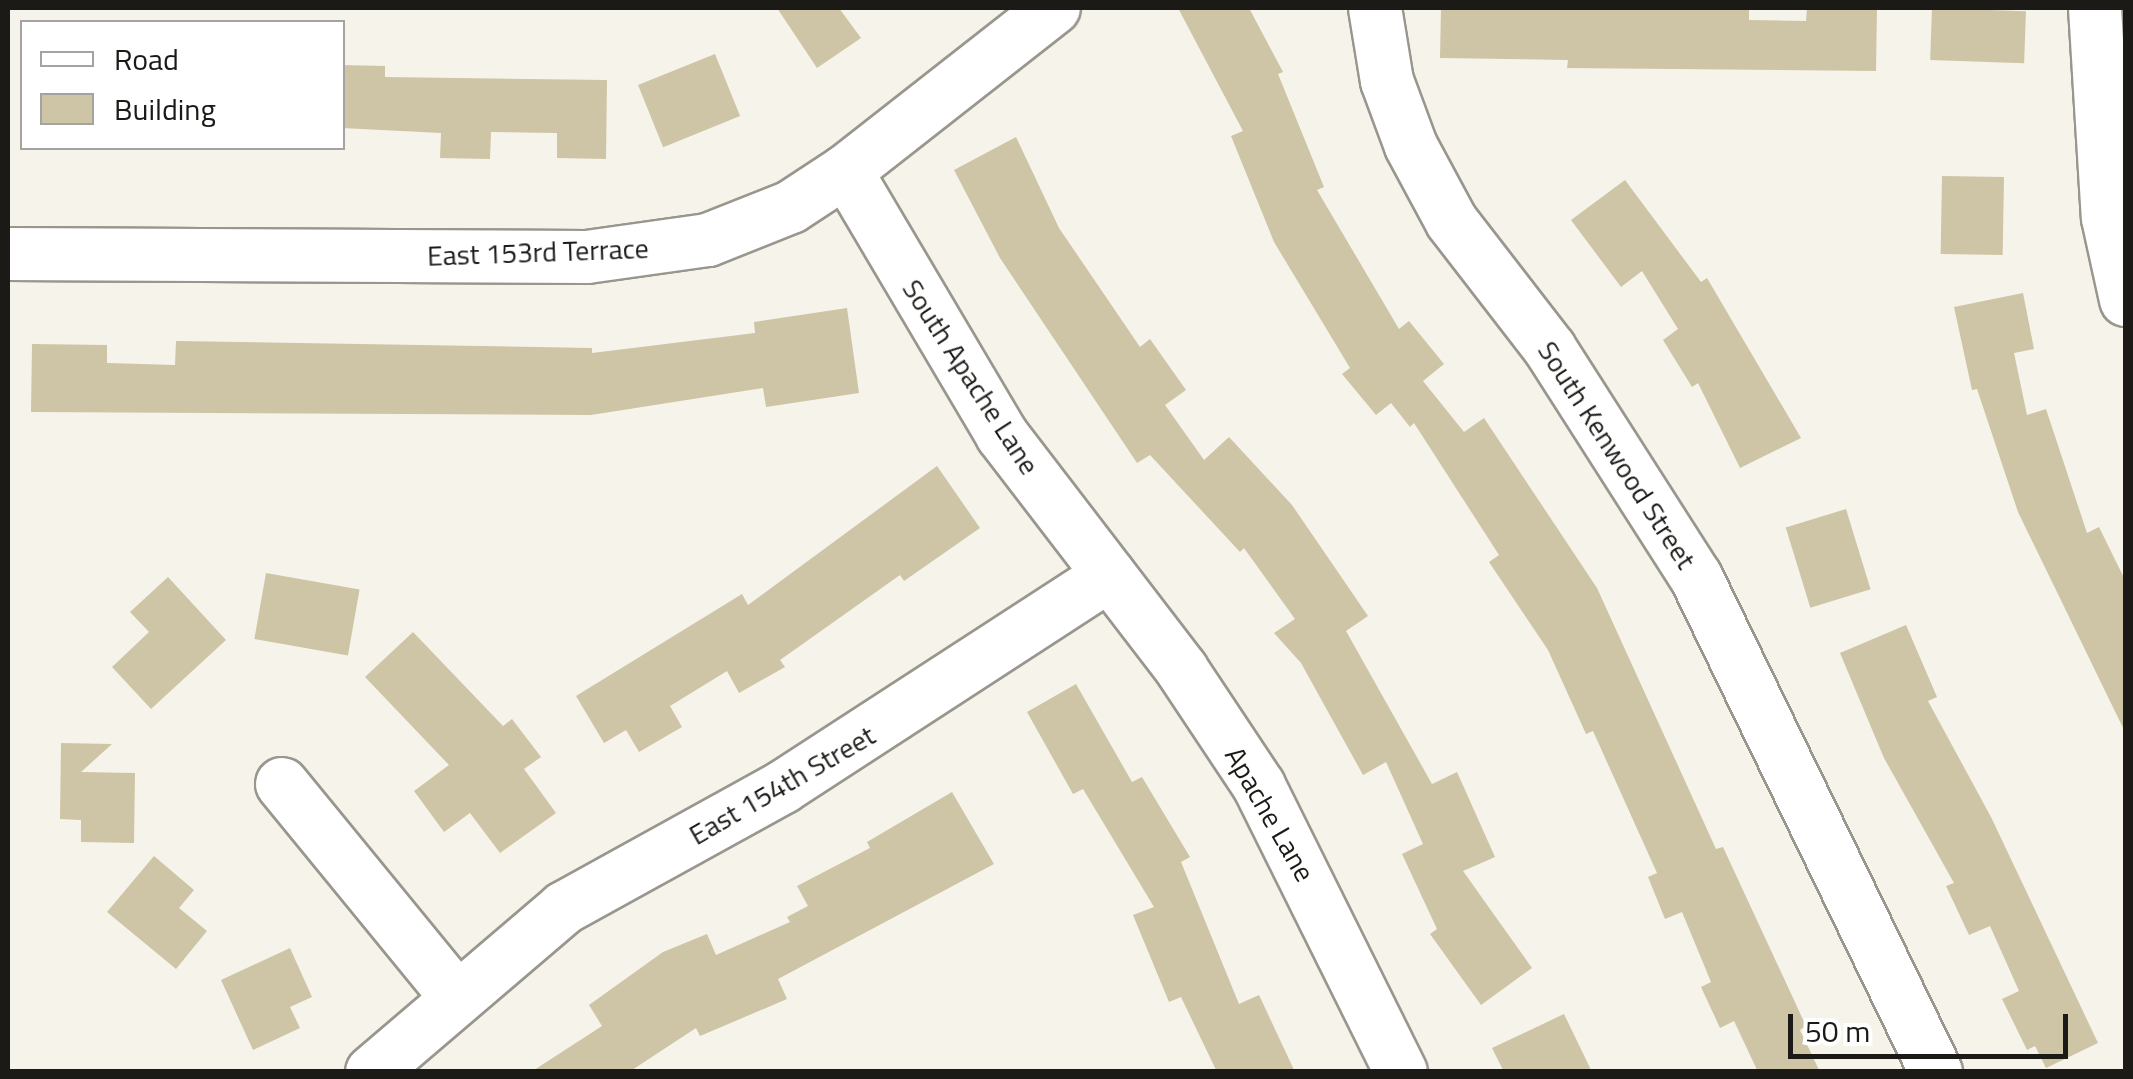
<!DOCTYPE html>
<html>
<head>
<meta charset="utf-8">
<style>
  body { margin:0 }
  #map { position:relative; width:2133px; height:1079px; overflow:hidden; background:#f6f3ea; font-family:"Titillium Web",sans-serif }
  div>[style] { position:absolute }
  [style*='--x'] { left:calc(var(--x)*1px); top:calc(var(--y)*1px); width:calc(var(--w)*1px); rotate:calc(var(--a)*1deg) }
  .building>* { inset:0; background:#cec4a6; transform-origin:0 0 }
  .roads { filter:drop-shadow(2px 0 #99968e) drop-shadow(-2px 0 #99968e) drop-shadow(0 2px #99968e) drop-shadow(0 -2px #99968e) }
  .minor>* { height:52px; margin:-26px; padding:0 26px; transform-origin:26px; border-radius:26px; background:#fff }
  span { translate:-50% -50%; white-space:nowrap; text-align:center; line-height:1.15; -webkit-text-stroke:8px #fff; paint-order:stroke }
  .street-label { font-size:28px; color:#1b1a17 }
  .frame { position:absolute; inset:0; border:10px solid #1b1a17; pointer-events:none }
  .legend { position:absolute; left:20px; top:20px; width:325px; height:130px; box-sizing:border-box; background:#fff; border:2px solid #a4a3a2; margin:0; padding:12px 18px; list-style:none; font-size:30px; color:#1b1a17 }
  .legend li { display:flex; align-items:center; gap:20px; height:50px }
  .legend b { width:50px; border:2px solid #a4a3a2 }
  .scale { position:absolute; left:1788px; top:1014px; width:280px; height:45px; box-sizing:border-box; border:5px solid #1b1a17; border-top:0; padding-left:12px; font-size:30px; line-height:35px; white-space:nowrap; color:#1b1a17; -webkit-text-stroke:8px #fff; paint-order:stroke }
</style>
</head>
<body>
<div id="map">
  <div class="building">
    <i style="clip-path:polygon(777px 8px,839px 8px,861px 38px,817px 68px)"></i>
    <i style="clip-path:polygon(1178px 8px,1249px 8px,1283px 72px,1278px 74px,1324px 187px,1317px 190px,1399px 329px,1409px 321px,1444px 364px,1423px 381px,1464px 432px,1484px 418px,1597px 588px,1716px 849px,1723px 847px,1806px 1026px,1800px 1030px,1820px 1072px,1758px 1072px,1734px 1021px,1720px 1028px,1701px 987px,1711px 982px,1682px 912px,1665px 919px,1648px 877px,1657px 873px,1593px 731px,1586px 734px,1548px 650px,1489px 562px,1499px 555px,1414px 423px,1410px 427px,1391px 403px,1376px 415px,1342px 374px,1350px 368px,1274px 242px,1231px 136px,1243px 131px)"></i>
    <i style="clip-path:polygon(1441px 8px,1749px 8px,1749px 20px,1806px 21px,1807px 8px,1877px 8px,1876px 71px,1567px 68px,1568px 60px,1440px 58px)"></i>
    <i style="left:1932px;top:8px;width:94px;height:52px;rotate:2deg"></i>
    <i style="left:715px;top:54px;width:67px;height:83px;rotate:68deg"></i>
    <i style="clip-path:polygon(342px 65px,385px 66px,385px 77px,607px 80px,606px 159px,557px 158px,557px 133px,491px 132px,490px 159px,440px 158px,441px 133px,342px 128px)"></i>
    <i style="clip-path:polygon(1016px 137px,1059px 228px,1140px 347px,1150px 339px,1186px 390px,1165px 405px,1204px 460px,1229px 437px,1292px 505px,1368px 616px,1346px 631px,1432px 784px,1457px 772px,1495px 857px,1463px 871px,1532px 968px,1481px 1005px,1430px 934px,1437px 929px,1402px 854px,1423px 844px,1386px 762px,1363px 775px,1301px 663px,1274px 633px,1295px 619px,1244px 548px,1240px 552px,1150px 455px,1137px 463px,1000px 258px,954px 170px)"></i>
    <i style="left:1942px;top:176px;width:62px;height:78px;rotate:1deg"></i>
    <i style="clip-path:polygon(1625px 180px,1701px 282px,1707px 278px,1801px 438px,1740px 468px,1698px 383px,1692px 387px,1663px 340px,1678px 329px,1642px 271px,1621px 287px,1571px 220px)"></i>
    <i style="clip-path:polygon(2023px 293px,2034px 349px,2014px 353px,2027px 415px,2046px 409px,2087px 533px,2099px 527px,2126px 582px,2126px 734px,2018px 512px,1977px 389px,1972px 390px,1954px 307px)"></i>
    <i style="clip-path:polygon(847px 308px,859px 393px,766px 407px,763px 388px,591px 415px,31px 412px,32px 344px,107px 345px,107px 363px,175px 365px,176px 341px,592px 348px,592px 353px,755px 333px,754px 322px)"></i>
    <i style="clip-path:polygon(937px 466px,980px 528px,904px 581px,900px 575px,780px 660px,785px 667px,739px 693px,727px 671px,670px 706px,682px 727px,639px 752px,626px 730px,604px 743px,576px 696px,742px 594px,748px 605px)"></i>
    <i style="left:1846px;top:509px;width:84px;height:63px;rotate:73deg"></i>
    <i style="left:266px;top:573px;width:95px;height:67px;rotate:10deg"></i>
    <i style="clip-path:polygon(168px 577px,226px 640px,151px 709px,112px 667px,149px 632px,130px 612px)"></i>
    <i style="clip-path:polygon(1906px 625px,1937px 697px,1928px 701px,1991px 817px,2098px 1043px,2046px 1068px,2035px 1046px,2027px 1050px,2002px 999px,2019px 991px,1990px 926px,1969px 935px,1946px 886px,1954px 883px,1884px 758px,1840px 653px)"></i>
    <i style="clip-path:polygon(413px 632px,503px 726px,512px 719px,541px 757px,524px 769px,556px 813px,500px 853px,470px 813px,444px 832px,414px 791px,449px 765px,365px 677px)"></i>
    <i style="clip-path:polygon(1076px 684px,1132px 782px,1142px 777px,1190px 857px,1181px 862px,1239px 1004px,1259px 995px,1295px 1072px,1217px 1072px,1181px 997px,1169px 1002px,1133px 915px,1154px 907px,1083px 789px,1073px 794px,1027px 712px)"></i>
    <i style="clip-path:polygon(61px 743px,112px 744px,81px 772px,135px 773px,134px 843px,81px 842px,81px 820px,60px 819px)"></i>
    <i style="clip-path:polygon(952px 792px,994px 864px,778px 979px,787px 999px,700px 1036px,696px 1028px,629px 1072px,531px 1072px,602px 1026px,589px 1005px,663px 952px,707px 934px,716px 955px,790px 922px,787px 917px,808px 906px,797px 886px,870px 848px,867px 842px)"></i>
    <i style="clip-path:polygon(154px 856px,194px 890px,179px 908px,207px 931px,176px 969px,107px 912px)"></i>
    <i style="clip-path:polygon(290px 948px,312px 997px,290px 1007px,300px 1028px,253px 1050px,221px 980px)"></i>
    <i style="clip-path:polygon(1564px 1014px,1592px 1072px,1504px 1072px,1492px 1048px)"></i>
  </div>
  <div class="roads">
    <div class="minor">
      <i style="--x:1375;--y:8;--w:74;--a:80.7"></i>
      <i style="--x:1387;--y:81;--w:69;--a:69.7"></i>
      <i style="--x:1411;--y:146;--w:86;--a:61.7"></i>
      <i style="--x:1452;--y:222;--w:160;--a:52.3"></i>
      <i style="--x:1550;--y:349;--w:271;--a:57.4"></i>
      <i style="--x:1696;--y:577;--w:550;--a:64.13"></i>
      <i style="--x:2095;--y:8;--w:210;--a:86.5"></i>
      <i style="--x:2108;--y:218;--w:84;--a:77.6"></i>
      <i style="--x:846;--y:171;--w:307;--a:59.4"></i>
      <i style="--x:1002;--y:435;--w:296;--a:52.5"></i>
      <i style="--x:1182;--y:670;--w:139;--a:56.4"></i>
      <i style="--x:1259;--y:786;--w:319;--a:63.6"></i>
      <i style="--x:8;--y:254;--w:579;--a:0.3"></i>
      <i style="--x:587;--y:257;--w:122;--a:-8"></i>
      <i style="--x:708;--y:240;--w:89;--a:-21.7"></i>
      <i style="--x:791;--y:207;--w:66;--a:-33.2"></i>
      <i style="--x:846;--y:171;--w:264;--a:-38.1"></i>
      <i style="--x:282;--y:784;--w:273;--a:50.7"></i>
      <i style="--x:372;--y:1072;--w:253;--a:-40.5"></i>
      <i style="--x:564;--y:908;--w:250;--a:-28.9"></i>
      <i style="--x:783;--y:787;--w:389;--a:-33"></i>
    </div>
  </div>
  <div class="street-label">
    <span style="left:538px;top:252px;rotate:-2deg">East 153rd Terrace</span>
    <span style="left:971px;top:377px;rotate:57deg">South Apache Lane</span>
    <span style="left:1617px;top:455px;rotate:57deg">South Kenwood Street</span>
    <span style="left:782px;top:785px;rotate:-30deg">East 154th Street</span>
    <span style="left:1270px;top:814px;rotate:60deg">Apache Lane</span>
  </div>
  <div class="frame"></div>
  <ul class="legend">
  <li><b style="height:12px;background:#fff"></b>Road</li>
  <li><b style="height:28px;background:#cec4a6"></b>Building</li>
  </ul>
  <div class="scale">50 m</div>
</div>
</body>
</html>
